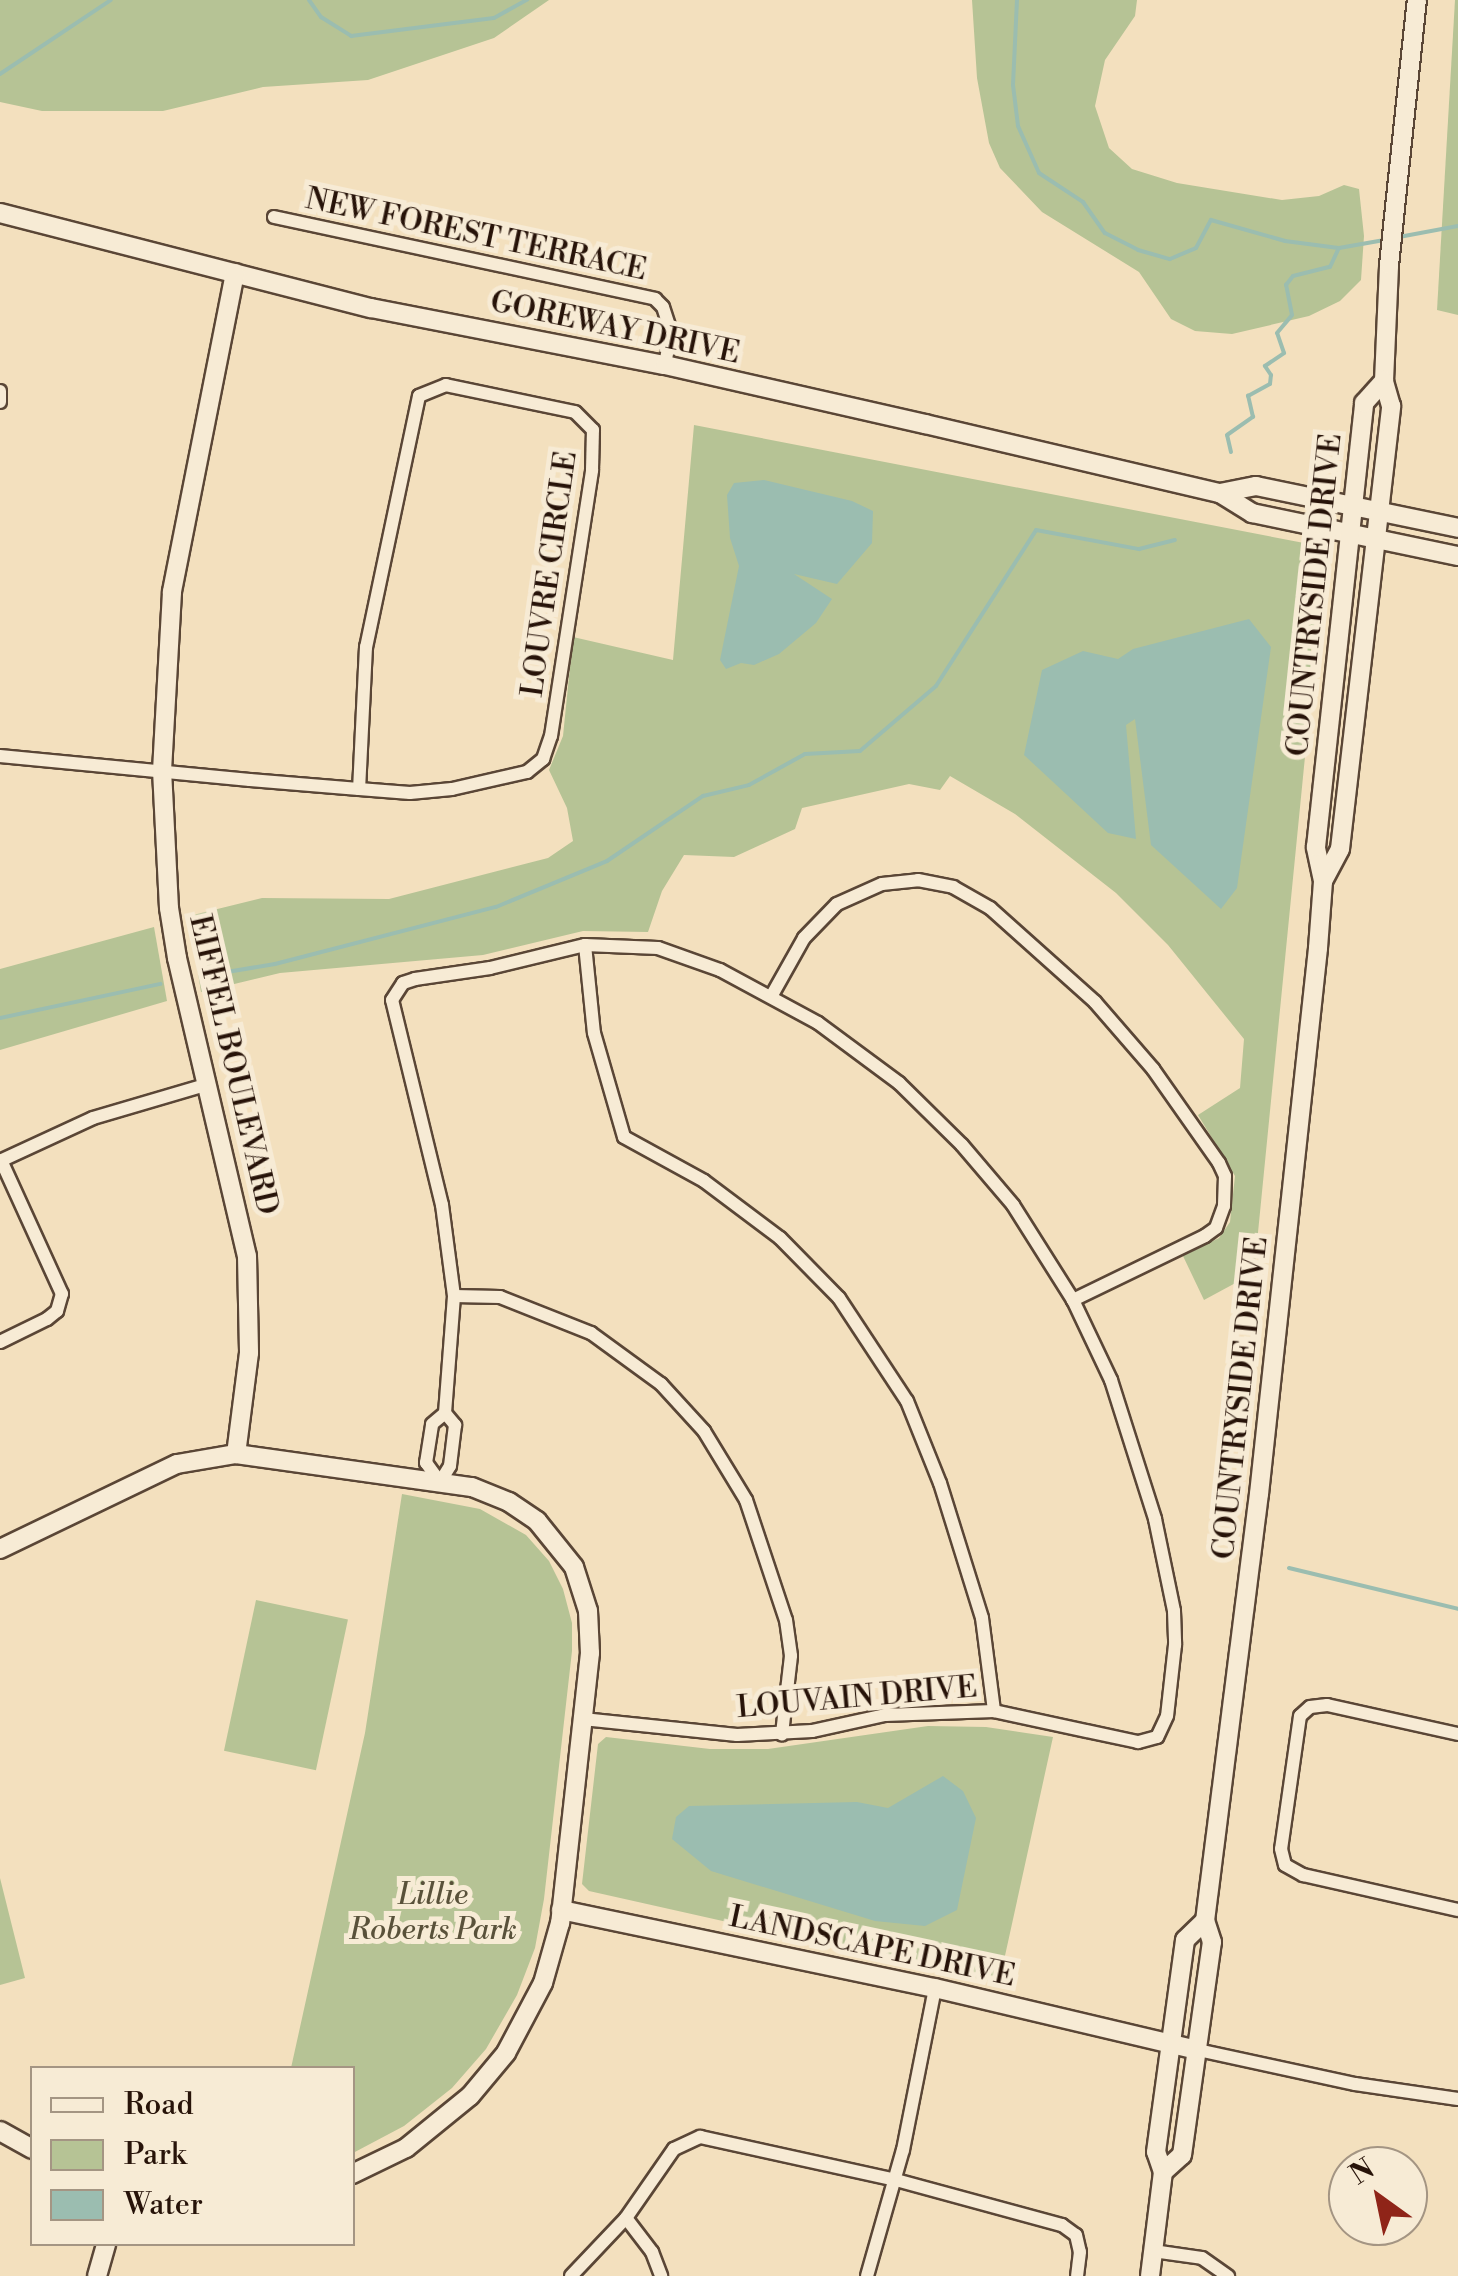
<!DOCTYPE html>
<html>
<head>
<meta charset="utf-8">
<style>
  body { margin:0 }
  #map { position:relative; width:1458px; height:2276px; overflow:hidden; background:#f3e0be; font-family:"Libre Bodoni",serif }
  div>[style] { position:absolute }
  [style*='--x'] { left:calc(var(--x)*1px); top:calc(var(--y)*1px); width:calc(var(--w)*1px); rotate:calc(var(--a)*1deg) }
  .green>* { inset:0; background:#b6c395; transform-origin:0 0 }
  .water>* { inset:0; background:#9bbdb0 }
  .stream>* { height:4px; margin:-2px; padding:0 2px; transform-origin:2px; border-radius:2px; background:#9bbdb0 }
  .roads { filter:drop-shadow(2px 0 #5a4636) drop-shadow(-2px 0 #5a4636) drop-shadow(0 2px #5a4636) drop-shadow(0 -2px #5a4636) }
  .street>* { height:12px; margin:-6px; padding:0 6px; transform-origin:6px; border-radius:6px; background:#f7ebd5 }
  .secondary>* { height:18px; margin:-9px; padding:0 9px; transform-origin:9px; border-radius:9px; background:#f7ebd5 }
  span { translate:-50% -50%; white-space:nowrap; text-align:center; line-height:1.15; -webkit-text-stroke:10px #f7ebd5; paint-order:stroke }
  .street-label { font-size:30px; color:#271309 }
  .park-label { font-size:30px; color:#59513a; font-style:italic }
  .legend { position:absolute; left:30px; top:2066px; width:325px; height:180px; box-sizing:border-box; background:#f7ebd5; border:2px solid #a49583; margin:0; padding:12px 18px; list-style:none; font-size:30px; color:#271309 }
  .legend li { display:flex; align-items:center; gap:20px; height:50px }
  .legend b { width:50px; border:2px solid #a49583 }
  .north { position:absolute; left:1328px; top:2146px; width:100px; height:100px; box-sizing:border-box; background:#f7ebd5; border:2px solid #a49583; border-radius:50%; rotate:327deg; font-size:28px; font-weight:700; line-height:40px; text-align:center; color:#271309 }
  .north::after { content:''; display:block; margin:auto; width:35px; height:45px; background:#8f2418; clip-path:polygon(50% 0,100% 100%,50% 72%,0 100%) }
</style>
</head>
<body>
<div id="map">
  <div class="green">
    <i style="clip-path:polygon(0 0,549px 0,494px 38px,368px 80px,263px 87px,163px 111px,42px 111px,0 102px)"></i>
    <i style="clip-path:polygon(972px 0,1137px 0,1135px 16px,1105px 60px,1095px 106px,1109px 148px,1132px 169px,1177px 183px,1282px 200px,1319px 196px,1344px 185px,1359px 189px,1364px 236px,1361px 280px,1340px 301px,1309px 316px,1232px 334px,1195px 331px,1171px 319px,1139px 272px,1042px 212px,1000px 168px,989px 143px,977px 78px)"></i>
    <i style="clip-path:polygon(1455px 0,1458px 0,1458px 315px,1437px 310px)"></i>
    <i style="clip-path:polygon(694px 425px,1304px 543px,1314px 547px,1325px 561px,1311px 645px,1311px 696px,1254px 1273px,1204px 1300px,1183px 1256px,1219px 1238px,1230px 1222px,1235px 1176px,1198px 1115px,1240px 1088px,1244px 1039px,1168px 945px,1116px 893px,1015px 814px,950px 776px,940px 790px,909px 784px,802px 808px,795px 829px,734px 857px,684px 855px,662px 891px,648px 932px,583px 931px,483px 955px,280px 973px,201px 992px,189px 916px,262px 898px,389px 899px,548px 858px,573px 841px,567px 808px,549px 770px,563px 736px,573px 637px,673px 660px)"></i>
    <i style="clip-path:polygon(154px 927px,167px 1001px,0 1050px,0 969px)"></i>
    <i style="clip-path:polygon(402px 1494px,480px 1509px,526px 1535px,549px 1561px,563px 1589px,572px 1623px,572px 1651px,544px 1899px,535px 1948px,517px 1995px,486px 2049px,452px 2088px,404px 2126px,353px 2153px,352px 2068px,291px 2068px,365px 1733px)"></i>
    <i style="left:256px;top:1600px;width:94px;height:154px;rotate:12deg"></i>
    <i style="clip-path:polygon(928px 1726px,986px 1727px,1053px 1737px,999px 1983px,589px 1891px,582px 1884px,598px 1744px,606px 1737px,710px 1749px,768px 1749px)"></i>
    <i style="clip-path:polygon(0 1878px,25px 1978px,0 1985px)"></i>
  </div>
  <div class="water">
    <i style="clip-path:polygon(764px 480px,852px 501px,873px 511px,872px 543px,837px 584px,794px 574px,832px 599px,816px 623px,779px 654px,754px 665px,741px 663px,726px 669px,720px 660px,739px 566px,730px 538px,727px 495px,734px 483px)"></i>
    <i style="clip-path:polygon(1249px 619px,1271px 647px,1237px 888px,1221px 909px,1151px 845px,1135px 719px,1126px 725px,1136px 839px,1108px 833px,1024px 755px,1042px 670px,1083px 651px,1118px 659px,1133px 649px)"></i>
    <i style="clip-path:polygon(943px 1776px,963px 1791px,976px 1818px,957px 1910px,925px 1926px,875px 1921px,711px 1871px,672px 1839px,676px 1817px,689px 1806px,857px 1802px,888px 1808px)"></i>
  </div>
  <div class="stream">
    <i style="--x:309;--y:0;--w:21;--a:55"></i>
    <i style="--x:321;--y:17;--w:36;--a:32"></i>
    <i style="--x:351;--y:36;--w:144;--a:-7.2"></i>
    <i style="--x:494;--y:18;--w:38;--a:-29"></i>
    <i style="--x:1017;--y:0;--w:85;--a:92.7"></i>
    <i style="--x:1013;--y:85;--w:41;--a:83"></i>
    <i style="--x:1018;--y:126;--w:51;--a:65.9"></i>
    <i style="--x:1039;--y:173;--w:53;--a:33.4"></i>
    <i style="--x:1083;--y:202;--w:38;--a:55"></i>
    <i style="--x:1105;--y:233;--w:37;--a:27"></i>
    <i style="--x:1138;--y:250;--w:33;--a:16"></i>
    <i style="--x:1170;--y:259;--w:28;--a:-23"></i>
    <i style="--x:1196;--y:248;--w:32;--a:-62"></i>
    <i style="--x:1211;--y:220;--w:77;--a:15.8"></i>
    <i style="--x:1285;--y:241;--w:54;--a:7.4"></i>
    <i style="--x:1339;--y:248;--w:46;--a:-10.1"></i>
    <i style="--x:0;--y:74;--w:133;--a:-33.7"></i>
    <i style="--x:1399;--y:237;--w:60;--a:-10.6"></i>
    <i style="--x:1231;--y:452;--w:17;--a:-103"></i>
    <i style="--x:1227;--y:435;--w:32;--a:-35"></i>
    <i style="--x:1253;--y:417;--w:22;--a:-103"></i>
    <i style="--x:1248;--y:396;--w:25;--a:-29"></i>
    <i style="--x:1270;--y:384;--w:9;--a:-84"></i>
    <i style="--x:1271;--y:375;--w:11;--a:-124"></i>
    <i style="--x:1265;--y:366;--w:23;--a:-34"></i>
    <i style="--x:1284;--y:353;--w:21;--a:-109"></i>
    <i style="--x:1277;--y:333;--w:23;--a:-50"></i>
    <i style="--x:1292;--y:315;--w:31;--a:-101"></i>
    <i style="--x:1286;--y:285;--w:11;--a:-52"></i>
    <i style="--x:1293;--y:276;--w:38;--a:-14"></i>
    <i style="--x:1330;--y:267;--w:21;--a:-65"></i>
    <i style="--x:209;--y:975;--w:67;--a:-9.5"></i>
    <i style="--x:275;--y:964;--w:228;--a:-14.5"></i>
    <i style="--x:496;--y:907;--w:120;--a:-22.5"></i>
    <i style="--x:607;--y:861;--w:116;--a:-34.1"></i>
    <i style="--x:703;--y:796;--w:47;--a:-13.4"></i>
    <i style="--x:749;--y:785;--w:64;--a:-29"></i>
    <i style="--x:805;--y:754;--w:55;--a:-3.1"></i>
    <i style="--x:860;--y:751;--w:100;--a:-40.5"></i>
    <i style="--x:936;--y:686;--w:185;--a:-57.3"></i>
    <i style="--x:1036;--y:530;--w:105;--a:10.5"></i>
    <i style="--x:1139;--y:549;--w:37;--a:-14"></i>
    <i style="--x:0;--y:1018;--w:164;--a:-12"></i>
    <i style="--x:1289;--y:1568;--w:174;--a:13.6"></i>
  </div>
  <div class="roads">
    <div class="street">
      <i style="--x:274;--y:217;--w:390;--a:12.1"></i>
      <i style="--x:655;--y:299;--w:11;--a:45"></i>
      <i style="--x:663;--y:307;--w:25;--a:72"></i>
      <i style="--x:671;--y:331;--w:35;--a:100"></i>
      <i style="--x:0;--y:391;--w:11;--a:90"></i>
      <i style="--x:0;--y:756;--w:251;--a:5.5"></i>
      <i style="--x:250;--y:780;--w:109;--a:4.7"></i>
      <i style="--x:359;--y:789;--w:51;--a:4.5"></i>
      <i style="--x:410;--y:793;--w:42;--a:-5.4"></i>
      <i style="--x:452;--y:789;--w:77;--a:-12.8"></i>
      <i style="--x:527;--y:772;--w:21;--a:-39"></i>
      <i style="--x:543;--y:759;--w:24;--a:-71"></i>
      <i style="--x:551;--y:736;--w:269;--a:-81.2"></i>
      <i style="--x:592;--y:470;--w:40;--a:-88.6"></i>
      <i style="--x:593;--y:430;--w:25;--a:-135"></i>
      <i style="--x:575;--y:412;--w:132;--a:-168.2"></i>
      <i style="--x:446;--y:385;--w:29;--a:158"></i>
      <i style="--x:419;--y:396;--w:257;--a:101.9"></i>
      <i style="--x:366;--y:647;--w:142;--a:92.8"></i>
      <i style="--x:585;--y:945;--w:88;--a:84.2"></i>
      <i style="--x:594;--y:1033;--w:108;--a:73.9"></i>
      <i style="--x:624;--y:1137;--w:91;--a:28.8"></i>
      <i style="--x:704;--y:1181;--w:95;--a:36.9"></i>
      <i style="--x:780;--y:1238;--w:84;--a:45.5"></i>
      <i style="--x:839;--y:1298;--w:123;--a:56.6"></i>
      <i style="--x:907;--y:1401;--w:88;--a:68.1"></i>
      <i style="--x:940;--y:1483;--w:141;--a:72.7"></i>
      <i style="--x:982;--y:1618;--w:94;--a:82.6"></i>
      <i style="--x:772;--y:995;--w:65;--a:-60.7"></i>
      <i style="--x:804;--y:938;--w:47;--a:-45.9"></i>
      <i style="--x:837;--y:904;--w:49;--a:-24"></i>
      <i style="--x:882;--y:884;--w:36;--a:-6"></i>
      <i style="--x:918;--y:880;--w:36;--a:11"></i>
      <i style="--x:953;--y:887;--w:43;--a:29.6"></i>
      <i style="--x:990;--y:908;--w:141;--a:41.8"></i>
      <i style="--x:1095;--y:1002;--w:89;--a:49.1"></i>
      <i style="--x:1153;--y:1069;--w:115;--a:54.9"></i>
      <i style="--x:1219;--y:1163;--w:14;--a:65"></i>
      <i style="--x:1225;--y:1176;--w:30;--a:92"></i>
      <i style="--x:1224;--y:1206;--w:23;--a:110"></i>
      <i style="--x:1216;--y:1228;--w:14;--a:144"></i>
      <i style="--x:1205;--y:1236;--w:147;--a:154.1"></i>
      <i style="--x:0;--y:1161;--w:102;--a:-24.8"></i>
      <i style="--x:93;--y:1118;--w:117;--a:-16.4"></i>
      <i style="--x:454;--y:1296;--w:46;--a:1.2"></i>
      <i style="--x:500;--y:1297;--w:98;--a:21.6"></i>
      <i style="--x:591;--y:1333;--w:87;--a:36.1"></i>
      <i style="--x:661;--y:1384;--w:64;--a:47.5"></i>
      <i style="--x:704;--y:1431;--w:81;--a:58.7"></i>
      <i style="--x:746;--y:1500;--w:126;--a:71.6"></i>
      <i style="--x:786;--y:1620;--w:36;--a:82"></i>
      <i style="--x:791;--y:1656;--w:79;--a:96.6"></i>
      <i style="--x:0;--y:1342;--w:52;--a:-26.1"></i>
      <i style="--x:47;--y:1319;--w:13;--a:-39"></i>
      <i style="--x:57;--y:1311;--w:18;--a:-74"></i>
      <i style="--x:62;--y:1294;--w:147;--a:-114.5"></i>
      <i style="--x:445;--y:1413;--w:16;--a:50"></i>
      <i style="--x:455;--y:1425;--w:41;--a:97"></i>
      <i style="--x:450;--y:1466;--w:19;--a:122"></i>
      <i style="--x:440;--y:1482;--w:24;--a:-126"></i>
      <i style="--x:426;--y:1463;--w:39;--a:-81"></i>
      <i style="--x:432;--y:1424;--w:17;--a:-40"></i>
      <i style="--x:445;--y:1413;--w:117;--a:-85.6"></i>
      <i style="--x:454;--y:1296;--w:92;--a:-97.5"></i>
      <i style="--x:442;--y:1205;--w:211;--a:-103.7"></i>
      <i style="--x:392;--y:1000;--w:20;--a:-57"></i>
      <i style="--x:403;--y:983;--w:13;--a:-18"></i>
      <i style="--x:415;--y:979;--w:76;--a:-8.3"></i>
      <i style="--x:490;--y:968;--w:98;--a:-13.6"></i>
      <i style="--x:585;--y:945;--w:73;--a:2.4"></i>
      <i style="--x:658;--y:948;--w:66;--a:19.5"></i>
      <i style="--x:720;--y:970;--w:111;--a:28.4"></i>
      <i style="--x:818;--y:1023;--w:101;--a:36.5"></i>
      <i style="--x:899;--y:1083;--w:88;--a:44.5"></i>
      <i style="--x:962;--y:1145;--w:79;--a:49.6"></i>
      <i style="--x:1013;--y:1205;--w:112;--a:57.7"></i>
      <i style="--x:1073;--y:1300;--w:89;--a:64.6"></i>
      <i style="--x:1111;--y:1380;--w:146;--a:72.4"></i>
      <i style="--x:1155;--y:1519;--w:94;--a:78.3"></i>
      <i style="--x:1174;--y:1611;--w:34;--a:88"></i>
      <i style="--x:1175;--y:1645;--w:71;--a:96.4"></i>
      <i style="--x:1167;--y:1716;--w:23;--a:115"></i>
      <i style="--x:1157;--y:1737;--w:20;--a:165"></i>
      <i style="--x:1138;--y:1742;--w:147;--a:-167.9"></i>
      <i style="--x:994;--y:1711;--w:109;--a:177.9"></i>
      <i style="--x:885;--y:1715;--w:75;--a:167.6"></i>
      <i style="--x:812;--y:1731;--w:75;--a:176.9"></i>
      <i style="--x:737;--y:1735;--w:155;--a:-174.1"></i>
      <i style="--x:1458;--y:1734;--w:134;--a:-167.5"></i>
      <i style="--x:1327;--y:1705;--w:17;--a:173"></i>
      <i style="--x:1310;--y:1707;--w:13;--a:138"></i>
      <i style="--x:1300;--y:1716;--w:134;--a:98.1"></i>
      <i style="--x:1281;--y:1849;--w:16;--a:76"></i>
      <i style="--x:1285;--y:1865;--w:21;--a:29"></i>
      <i style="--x:1303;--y:1875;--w:159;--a:12.7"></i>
      <i style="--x:1198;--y:2050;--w:161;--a:12.2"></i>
      <i style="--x:1355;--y:2084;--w:104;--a:8.3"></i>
      <i style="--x:626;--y:2218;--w:43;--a:52.6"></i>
      <i style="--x:652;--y:2252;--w:26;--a:69"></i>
      <i style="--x:1153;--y:2251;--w:49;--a:8.1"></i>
      <i style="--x:1202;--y:2258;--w:32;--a:35"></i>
      <i style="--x:571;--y:2276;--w:80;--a:-46.5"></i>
      <i style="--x:626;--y:2218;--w:84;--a:-55.2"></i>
      <i style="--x:674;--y:2149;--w:29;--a:-25"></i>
      <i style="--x:700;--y:2137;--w:201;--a:12.4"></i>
      <i style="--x:896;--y:2180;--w:172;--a:15.2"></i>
      <i style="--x:1062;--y:2225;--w:17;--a:36"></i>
      <i style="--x:1076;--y:2235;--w:17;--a:77"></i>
      <i style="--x:1080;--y:2252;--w:24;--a:97"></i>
      <i style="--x:867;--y:2276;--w:131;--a:-74.1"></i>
      <i style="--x:903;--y:2150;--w:165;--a:-78.8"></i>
    </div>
    <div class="secondary">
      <i style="--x:0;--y:213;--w:383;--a:14.4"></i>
      <i style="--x:371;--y:308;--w:299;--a:11"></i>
      <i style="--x:665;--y:365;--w:267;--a:12.8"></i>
      <i style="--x:925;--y:424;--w:303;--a:13.2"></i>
      <i style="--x:1220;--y:493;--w:38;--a:32"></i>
      <i style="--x:1252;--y:513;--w:210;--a:11.8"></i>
      <i style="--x:235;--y:273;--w:325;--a:101.2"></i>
      <i style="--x:172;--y:592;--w:178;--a:93.2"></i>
      <i style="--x:162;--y:770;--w:138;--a:87.1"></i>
      <i style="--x:169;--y:908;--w:51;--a:80.9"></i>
      <i style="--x:177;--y:958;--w:306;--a:76.8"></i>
      <i style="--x:247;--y:1256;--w:97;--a:88.8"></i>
      <i style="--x:249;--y:1353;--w:102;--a:97.3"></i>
      <i style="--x:1220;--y:493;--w:37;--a:-11"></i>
      <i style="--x:1256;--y:486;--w:206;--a:11.7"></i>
      <i style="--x:1323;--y:881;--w:36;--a:-62"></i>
      <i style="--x:1340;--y:849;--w:446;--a:-83.4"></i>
      <i style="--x:1391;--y:406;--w:26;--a:-106"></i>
      <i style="--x:1384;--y:381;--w:116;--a:-87.5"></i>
      <i style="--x:1389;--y:265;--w:266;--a:-84"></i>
      <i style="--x:0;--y:1549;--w:196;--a:-25.7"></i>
      <i style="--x:177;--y:1464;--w:60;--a:-9.6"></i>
      <i style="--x:236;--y:1454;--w:238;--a:8"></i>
      <i style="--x:472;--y:1487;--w:40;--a:22"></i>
      <i style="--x:509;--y:1502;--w:34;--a:34"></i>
      <i style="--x:537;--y:1521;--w:59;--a:51.2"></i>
      <i style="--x:574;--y:1567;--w:46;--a:72.3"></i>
      <i style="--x:588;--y:1611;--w:42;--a:87.3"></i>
      <i style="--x:590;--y:1653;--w:272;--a:96.3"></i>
      <i style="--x:560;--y:1923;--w:62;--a:105.8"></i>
      <i style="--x:543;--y:1983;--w:79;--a:117.9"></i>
      <i style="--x:506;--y:2053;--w:56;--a:129.9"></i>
      <i style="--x:470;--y:2096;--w:82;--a:140.9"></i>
      <i style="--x:406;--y:2148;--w:60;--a:154.3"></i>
      <i style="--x:561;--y:1910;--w:382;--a:11.8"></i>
      <i style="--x:935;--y:1988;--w:270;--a:13.3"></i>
      <i style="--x:0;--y:2131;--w:37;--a:29"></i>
      <i style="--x:1163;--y:2172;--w:25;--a:-42"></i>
      <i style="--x:1182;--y:2155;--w:215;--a:-82"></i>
      <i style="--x:1212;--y:1942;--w:22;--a:-108"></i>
      <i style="--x:1205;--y:1921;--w:430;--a:-82.8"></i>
      <i style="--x:1259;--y:1494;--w:549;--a:-83.83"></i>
      <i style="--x:1318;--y:948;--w:67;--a:-85.7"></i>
      <i style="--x:1323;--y:881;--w:35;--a:-102"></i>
      <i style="--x:1316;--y:847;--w:447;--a:-83.8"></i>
      <i style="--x:1364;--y:403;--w:30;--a:-48"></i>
      <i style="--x:97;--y:2276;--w:33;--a:-74"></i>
      <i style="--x:1150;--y:2276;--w:105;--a:-82.9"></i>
      <i style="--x:1163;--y:2172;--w:21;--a:-109"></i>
      <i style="--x:1156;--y:2152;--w:214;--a:-82.2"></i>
      <i style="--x:1185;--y:1940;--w:28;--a:-44"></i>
    </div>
  </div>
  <div class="street-label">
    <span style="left:476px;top:235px;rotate:12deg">NEW FOREST TERRACE</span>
    <span style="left:615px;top:328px;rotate:12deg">GOREWAY DRIVE</span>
    <span style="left:550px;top:574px;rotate:-82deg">LOUVRE CIRCLE</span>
    <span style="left:1315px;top:595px;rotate:-84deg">COUNTRYSIDE DRIVE</span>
    <span style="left:233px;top:1065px;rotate:77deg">EIFFEL BOULEVARD</span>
    <span style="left:1241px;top:1398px;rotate:-84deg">COUNTRYSIDE DRIVE</span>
    <span style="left:857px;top:1698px;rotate:-5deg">LOUVAIN DRIVE</span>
    <span style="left:872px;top:1947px;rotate:12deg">LANDSCAPE DRIVE</span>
  </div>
  <div class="park-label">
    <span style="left:433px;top:1912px">Lillie<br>Roberts Park</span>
  </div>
  <ul class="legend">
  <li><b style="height:12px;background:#f7ebd5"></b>Road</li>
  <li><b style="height:28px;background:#b6c395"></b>Park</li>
  <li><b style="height:28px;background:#9bbdb0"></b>Water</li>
  </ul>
  <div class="north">N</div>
</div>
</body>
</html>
